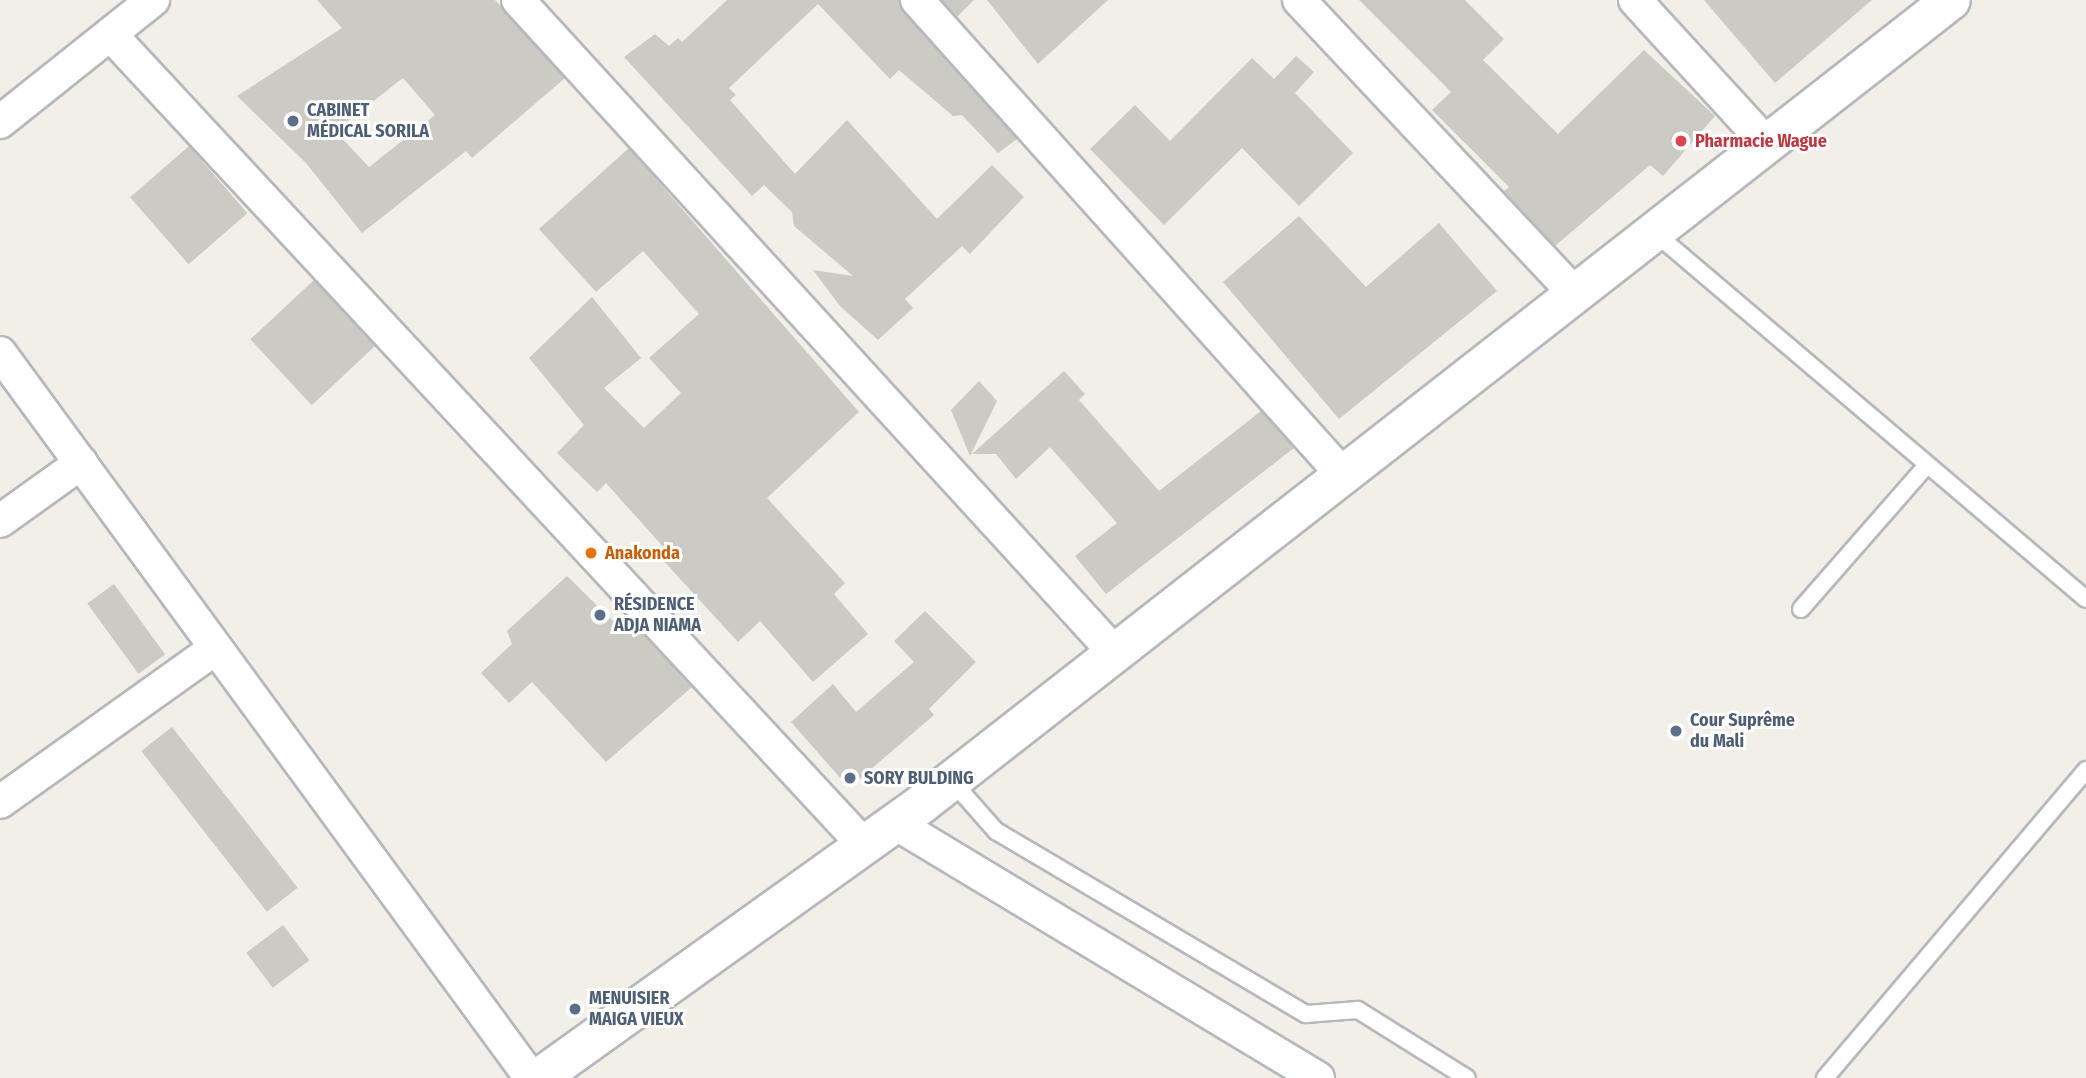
<!DOCTYPE html>
<html>
<head>
<meta charset="utf-8">
<style>
  body { margin:0 }
  #map { position:relative; width:2086px; height:1078px; overflow:hidden; background:#f1efe8; font-family:"Fira Sans Condensed",sans-serif }
  div>[style] { position:absolute }
  [style*='--x'] { left:calc(var(--x)*1px); top:calc(var(--y)*1px); width:calc(var(--w)*1px); rotate:calc(var(--a)*1deg) }
  .building>* { inset:0; background:#cccac5; transform-origin:0 0 }
  .roads { filter:drop-shadow(2px 0 #b5b8bc) drop-shadow(-2px 0 #b5b8bc) drop-shadow(0 2px #b5b8bc) drop-shadow(0 -2px #b5b8bc) }
  .service>* { height:16px; margin:-8px; padding:0 8px; transform-origin:8px; border-radius:8px; background:#fff }
  .minor>* { height:32px; margin:-16px; padding:0 16px; transform-origin:16px; border-radius:16px; background:#fff }
  .tertiary>* { height:38px; margin:-19px; padding:0 19px; transform-origin:19px; border-radius:19px; background:#fff }
  .dots>* { width:19px; height:19px; translate:-50% -50%; box-sizing:border-box; border:4px solid #fff; border-radius:50% }
  span { translate:-50% -50%; white-space:nowrap; text-align:center; line-height:1.15; -webkit-text-stroke:6px #fff; paint-order:stroke }
  .service-label { font-size:18px; color:#4e5e75; font-weight:700 }
  .left { translate:0 -50%; text-align:left }
  .health-label { font-size:18px; color:#be3a42; font-weight:700 }
  .food-label { font-size:18px; color:#c56008; font-weight:700 }
</style>
</head>
<body>
<div id="map">
  <div class="building">
    <i style="clip-path:polygon(evenodd,317px 0,495px 0,565px 78px,472px 158px,466px 151px,362px 233px,306px 163px,237px 96px,342px 28px,317px 0,403px 78px,435px 115px,369px 167px,335px 131px,403px 78px)"></i>
    <i style="clip-path:polygon(727px 0,899px 0,1017px 139px,998px 153px,962px 115px,953px 116px,899px 70px,890px 79px,818px 4px,729px 88px,736px 95px,730px 100px,795px 174px,847px 120px,937px 219px,992px 165px,1024px 197px,970px 254px,962px 246px,905px 299px,913px 308px,878px 340px,840px 306px,813px 270px,853px 276px,794px 226px,792px 212px,764px 185px,752px 196px,624px 57px,655px 34px,669px 46px,678px 38px,682px 42px)"></i>
    <i style="clip-path:polygon(942px 0,974px 0,957px 17px)"></i>
    <i style="clip-path:polygon(987px 0,1108px 0,1038px 64px)"></i>
    <i style="clip-path:polygon(1359px 0,1465px 0,1504px 39px,1483px 60px,1558px 134px,1644px 50px,1715px 116px,1663px 176px,1650px 165px,1555px 246px,1504px 191px,1509px 187px,1432px 110px,1451px 92px)"></i>
    <i style="clip-path:polygon(1704px 0,1872px 0,1775px 83px)"></i>
    <i style="clip-path:polygon(1296px 56px,1314px 72px,1295px 93px,1353px 153px,1299px 206px,1242px 148px,1164px 225px,1090px 149px,1135px 105px,1170px 141px,1252px 58px,1274px 79px)"></i>
    <i style="left:189px;top:146px;width:89px;height:78px;rotate:49deg"></i>
    <i style="clip-path:polygon(629px 148px,859px 412px,767px 498px,845px 583px,834px 594px,868px 634px,813px 682px,760px 621px,738px 642px,659px 556px,666px 550px,606px 483px,597px 492px,557px 453px,584px 425px,529px 358px,592px 297px,641px 358px,604px 388px,644px 428px,681px 393px,649px 358px,699px 314px,643px 251px,596px 292px,539px 229px)"></i>
    <i style="clip-path:polygon(1299px 216px,1366px 287px,1439px 223px,1497px 291px,1339px 419px,1223px 282px)"></i>
    <i style="left:314px;top:280px;width:90px;height:87px;rotate:47deg"></i>
    <i style="clip-path:polygon(1064px 371px,1085px 394px,1079px 400px,1159px 491px,1261px 411px,1294px 448px,1106px 594px,1075px 556px,1117px 523px,1050px 447px,1016px 479px,996px 454px,972px 454px)"></i>
    <i style="clip-path:polygon(979px 381px,997px 401px,970px 456px,951px 410px)"></i>
    <i style="clip-path:polygon(567px 576px,623px 631px,632px 623px,692px 687px,606px 762px,532px 682px,509px 703px,481px 673px,512px 644px,507px 631px)"></i>
    <i style="left:114px;top:584px;width:87px;height:33px;rotate:54deg"></i>
    <i style="clip-path:polygon(925px 611px,976px 662px,929px 709px,934px 715px,849px 788px,791px 722px,833px 684px,856px 712px,914px 662px,894px 641px)"></i>
    <i style="left:172px;top:727px;width:204px;height:39px;rotate:52deg"></i>
    <i style="left:283px;top:925px;width:44px;height:46px;rotate:53deg"></i>
  </div>
  <div class="roads">
    <div class="service">
      <i style="--x:1655;--y:233;--w:565;--a:40.34"></i>
      <i style="--x:1801;--y:609;--w:190;--a:-48.8"></i>
      <i style="--x:951;--y:780;--w:68;--a:48.6"></i>
      <i style="--x:996;--y:831;--w:360;--a:30.6"></i>
      <i style="--x:1306;--y:1014;--w:52;--a:-4.4"></i>
      <i style="--x:1358;--y:1010;--w:128;--a:32"></i>
      <i style="--x:1825;--y:1078;--w:404;--a:-49.7"></i>
    </div>
    <div class="minor">
      <i style="--x:518;--y:0;--w:885;--a:47.57"></i>
      <i style="--x:917;--y:0;--w:638;--a:48.11"></i>
      <i style="--x:1299;--y:0;--w:405;--a:46.8"></i>
      <i style="--x:1635;--y:0;--w:195;--a:47.5"></i>
      <i style="--x:111;--y:35;--w:1107;--a:47.09"></i>
      <i style="--x:0;--y:122;--w:196;--a:-38.6"></i>
      <i style="--x:0;--y:353;--w:899;--a:53.78"></i>
      <i style="--x:0;--y:521;--w:100;--a:-35.6"></i>
      <i style="--x:0;--y:802;--w:265;--a:-35.5"></i>
      <i style="--x:895;--y:823;--w:494;--a:31.1"></i>
    </div>
    <div class="tertiary">
      <i style="--x:539;--y:1078;--w:472;--a:-35.6"></i>
      <i style="--x:923;--y:803;--w:1304;--a:-37.99"></i>
    </div>
  </div>
  <div class="dots">
    <i style="left:293px;top:121px;background:#5c6f8a"></i>
    <i style="left:1681px;top:141px;background:#e0444e"></i>
    <i style="left:591px;top:553px;background:#e8710a"></i>
    <i style="left:600px;top:615px;background:#5c6f8a"></i>
    <i style="left:1676px;top:731px;background:#5c6f8a"></i>
    <i style="left:850px;top:778px;background:#5c6f8a"></i>
    <i style="left:575px;top:1009px;background:#5c6f8a"></i>
  </div>
  <div class="service-label">
    <span class="left" style="left:307px;top:121px">CABINET<br>MÉDICAL SORILA</span>
    <span class="left" style="left:614px;top:615px">RÉSIDENCE<br>ADJA NIAMA</span>
    <span class="left" style="left:1690px;top:731px">Cour Suprême<br>du Mali</span>
    <span class="left" style="left:864px;top:778px">SORY BULDING</span>
    <span class="left" style="left:589px;top:1009px">MENUISIER<br>MAIGA VIEUX</span>
  </div>
  <div class="health-label">
    <span class="left" style="left:1695px;top:141px">Pharmacie Wague</span>
  </div>
  <div class="food-label">
    <span class="left" style="left:605px;top:553px">Anakonda</span>
  </div>
</div>
</body>
</html>
